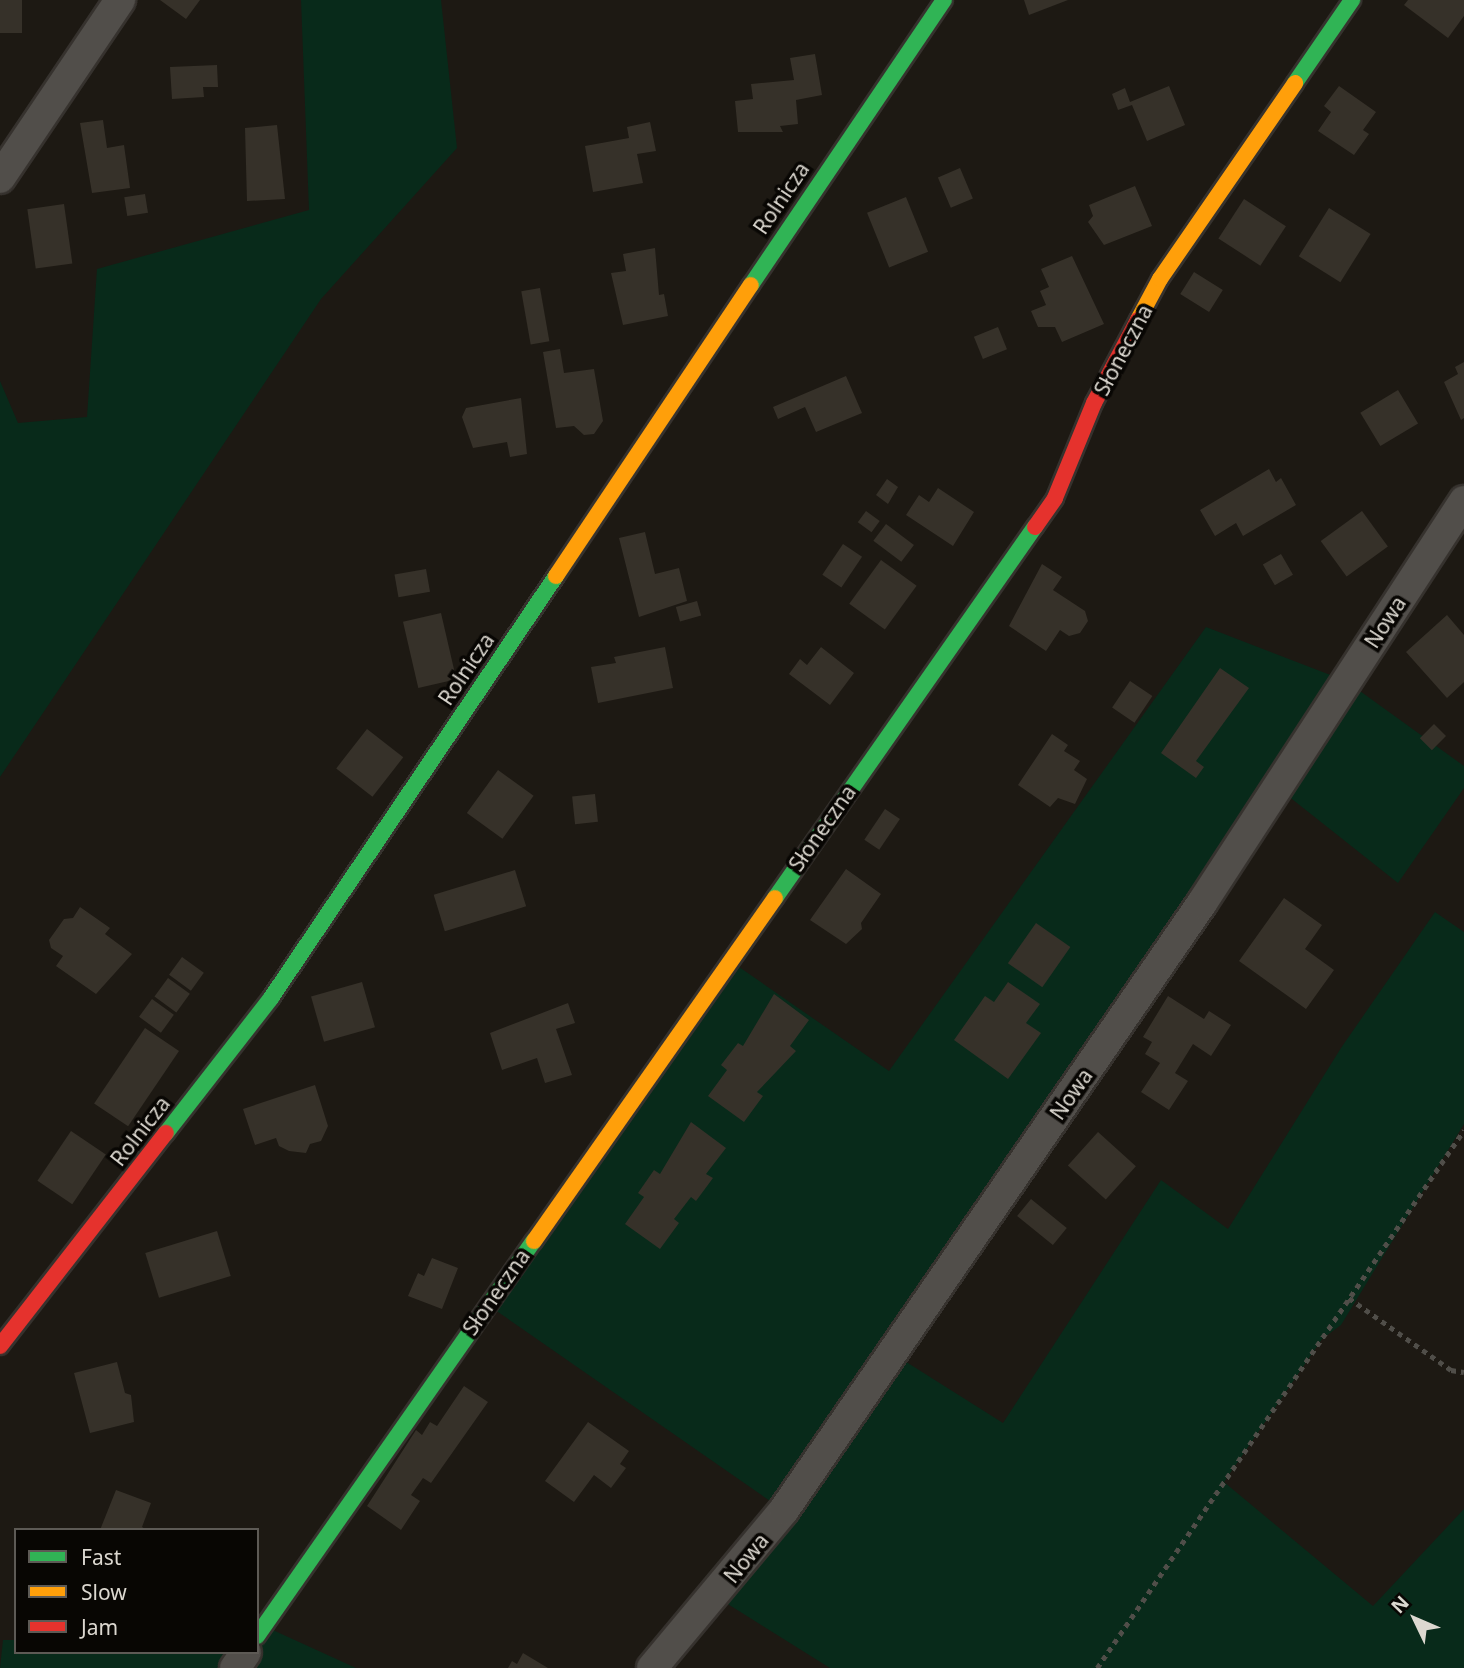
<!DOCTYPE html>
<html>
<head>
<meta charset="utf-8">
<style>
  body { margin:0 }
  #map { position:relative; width:1464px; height:1668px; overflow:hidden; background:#1d1913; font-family:"Noto Sans",sans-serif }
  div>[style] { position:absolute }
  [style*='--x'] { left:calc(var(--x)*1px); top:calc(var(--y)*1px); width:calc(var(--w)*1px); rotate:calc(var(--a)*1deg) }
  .green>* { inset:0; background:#082a1a }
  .building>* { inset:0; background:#363129; transform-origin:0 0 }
  .path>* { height:4.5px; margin-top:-2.25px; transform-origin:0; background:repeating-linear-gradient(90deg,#504e49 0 5px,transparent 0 10px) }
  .roads { filter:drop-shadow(2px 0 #36322e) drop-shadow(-2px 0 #36322e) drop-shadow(0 2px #36322e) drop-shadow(0 -2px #36322e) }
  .street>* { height:30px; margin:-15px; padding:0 15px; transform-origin:15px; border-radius:15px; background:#514e4a }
  .fast>* { height:16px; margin:-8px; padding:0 8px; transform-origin:8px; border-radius:8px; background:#30b455 }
  .slow>* { height:16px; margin:-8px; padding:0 8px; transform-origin:8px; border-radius:8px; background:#ff9f0a }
  .jam>* { height:16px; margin:-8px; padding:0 8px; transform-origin:8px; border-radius:8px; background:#e5322d }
  span { translate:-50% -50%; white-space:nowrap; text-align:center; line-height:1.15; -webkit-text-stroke:7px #080603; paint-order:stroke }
  .street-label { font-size:21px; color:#dcd8d0 }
  .legend { position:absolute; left:14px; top:1528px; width:245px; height:126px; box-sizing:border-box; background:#080603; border:2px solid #5d5a55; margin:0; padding:9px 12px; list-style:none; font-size:21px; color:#dcd8d0 }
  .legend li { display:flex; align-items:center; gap:14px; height:35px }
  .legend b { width:35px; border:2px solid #5d5a55 }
  .north { position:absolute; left:1380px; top:1584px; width:70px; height:70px; -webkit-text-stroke:5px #080603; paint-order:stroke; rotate:314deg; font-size:19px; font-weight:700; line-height:28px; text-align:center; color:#dcd8d0 }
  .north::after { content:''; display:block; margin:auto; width:24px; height:32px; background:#dcd8d0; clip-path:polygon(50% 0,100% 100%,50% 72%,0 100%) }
</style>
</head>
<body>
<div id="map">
  <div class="green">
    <i style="clip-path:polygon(301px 0,441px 0,457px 148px,321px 299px,0 777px,0 381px,18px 423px,87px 417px,97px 269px,309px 210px)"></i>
    <i style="clip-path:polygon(1206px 627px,1346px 681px,1464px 766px,1464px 788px,1398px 883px,1278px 788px,892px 1353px,1003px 1423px,1161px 1180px,1228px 1229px,1341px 1048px,1435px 912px,1464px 932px,1464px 1124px,1341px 1325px,1322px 1339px,1224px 1482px,1373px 1606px,1464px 1509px,1464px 1668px,830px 1668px,715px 1596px,783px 1510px,488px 1305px,729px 960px,889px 1071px)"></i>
    <i style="clip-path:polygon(264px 1626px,356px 1668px,0 1668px,3px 1640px,16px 1640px,16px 1652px,257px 1652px)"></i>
  </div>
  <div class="building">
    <i style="left:0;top:0;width:22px;height:33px"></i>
    <i style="clip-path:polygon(160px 0,200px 0,186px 19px)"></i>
    <i style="clip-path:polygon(1024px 0,1068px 0,1029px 15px)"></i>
    <i style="clip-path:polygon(1408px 0,1464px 0,1464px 16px,1448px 38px,1404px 5px)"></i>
    <i style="clip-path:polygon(815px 54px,822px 95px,796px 100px,798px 124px,780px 126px,783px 132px,738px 132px,735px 101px,753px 99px,751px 84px,794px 80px,790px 58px)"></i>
    <i style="clip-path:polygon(217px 65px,218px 87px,203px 87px,204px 97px,172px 99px,170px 67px)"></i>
    <i style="clip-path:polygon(1169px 86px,1185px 125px,1147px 141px,1132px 105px,1118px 110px,1112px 94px,1125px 88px,1130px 102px)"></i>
    <i style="clip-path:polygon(1339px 86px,1376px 112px,1363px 130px,1369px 134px,1354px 155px,1318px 131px,1331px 112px,1324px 106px)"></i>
    <i style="clip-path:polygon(103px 120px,107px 148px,124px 145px,130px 188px,92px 193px,80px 123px)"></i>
    <i style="clip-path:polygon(650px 122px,656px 151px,637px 154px,643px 183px,593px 192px,585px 146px,629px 138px,627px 127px)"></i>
    <i style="clip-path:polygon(277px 125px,285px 199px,247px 201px,245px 128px)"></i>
    <i style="left:960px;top:168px;width:33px;height:24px;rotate:67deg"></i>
    <i style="clip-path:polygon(1135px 186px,1152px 226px,1104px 245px,1088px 222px,1093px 216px,1089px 205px)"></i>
    <i style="left:145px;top:194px;width:19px;height:21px;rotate:81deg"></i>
    <i style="left:906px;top:197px;width:59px;height:42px;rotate:68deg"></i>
    <i style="left:1244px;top:199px;width:50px;height:47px;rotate:33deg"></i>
    <i style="left:64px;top:204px;width:60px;height:37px;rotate:82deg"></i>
    <i style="left:1329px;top:208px;width:49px;height:57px;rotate:32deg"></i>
    <i style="clip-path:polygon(655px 248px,659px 295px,664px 294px,668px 316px,623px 325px,611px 273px,626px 271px,623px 254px)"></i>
    <i style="clip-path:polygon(1072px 256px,1104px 324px,1062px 342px,1055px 327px,1038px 327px,1031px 311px,1046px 305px,1040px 291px,1049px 287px,1041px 269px)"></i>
    <i style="left:1194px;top:272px;width:34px;height:26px;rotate:32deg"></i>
    <i style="left:540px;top:288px;width:54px;height:19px;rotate:80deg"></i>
    <i style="left:998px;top:327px;width:24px;height:26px;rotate:68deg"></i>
    <i style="clip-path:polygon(560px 349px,564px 373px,594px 369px,603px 421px,594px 434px,584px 435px,574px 426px,556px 428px,543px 352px)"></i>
    <i style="clip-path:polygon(1464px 362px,1464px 418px,1461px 420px,1444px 382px,1458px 374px,1455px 367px)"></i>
    <i style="clip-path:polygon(846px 376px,862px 413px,816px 432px,805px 407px,778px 419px,773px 407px)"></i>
    <i style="left:1398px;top:390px;width:39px;height:44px;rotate:59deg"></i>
    <i style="clip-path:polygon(521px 398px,527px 454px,510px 457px,507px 442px,473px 448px,462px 417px,466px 408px)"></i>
    <i style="clip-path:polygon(1269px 469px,1276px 482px,1281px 478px,1296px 505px,1243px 536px,1236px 523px,1215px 536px,1200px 510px)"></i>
    <i style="clip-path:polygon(887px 479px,898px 487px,888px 504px,876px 495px)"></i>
    <i style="clip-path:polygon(938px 488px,974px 512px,953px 546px,906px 515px,919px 495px,929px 502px)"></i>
    <i style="left:866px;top:511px;width:17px;height:14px;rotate:36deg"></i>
    <i style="left:1362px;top:511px;width:44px;height:51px;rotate:54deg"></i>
    <i style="left:886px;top:524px;width:35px;height:21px;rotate:37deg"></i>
    <i style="clip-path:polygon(645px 532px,655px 574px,679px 568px,687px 601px,639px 617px,619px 538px)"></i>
    <i style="left:843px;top:544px;width:23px;height:37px;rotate:34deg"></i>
    <i style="left:1281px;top:554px;width:24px;height:21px;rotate:60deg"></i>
    <i style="left:881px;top:560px;width:44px;height:54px;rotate:36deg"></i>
    <i style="clip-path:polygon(1042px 564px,1062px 577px,1053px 590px,1085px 611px,1088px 621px,1080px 633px,1069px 636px,1060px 630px,1046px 651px,1009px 626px)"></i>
    <i style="left:426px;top:569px;width:23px;height:32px;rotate:80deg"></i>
    <i style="left:697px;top:601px;width:15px;height:22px;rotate:74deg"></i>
    <i style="left:441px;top:613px;width:68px;height:39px;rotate:77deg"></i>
    <i style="clip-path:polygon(1447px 615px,1464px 635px,1464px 682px,1447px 698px,1406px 652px)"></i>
    <i style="clip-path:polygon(665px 647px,673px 688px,598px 703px,591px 667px,616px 663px,614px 657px)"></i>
    <i style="clip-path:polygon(821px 647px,854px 673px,830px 705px,789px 674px,800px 659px,807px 665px)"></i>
    <i style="clip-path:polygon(1220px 668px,1249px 688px,1196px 761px,1204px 767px,1196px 778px,1161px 753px)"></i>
    <i style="left:1130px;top:681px;width:27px;height:32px;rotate:34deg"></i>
    <i style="left:1434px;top:724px;width:17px;height:20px;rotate:45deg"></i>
    <i style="left:367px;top:729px;width:46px;height:50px;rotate:38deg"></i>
    <i style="clip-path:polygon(1052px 734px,1068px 745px,1064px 751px,1080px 761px,1074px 770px,1087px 779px,1075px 804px,1058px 798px,1050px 807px,1018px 785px)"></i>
    <i style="left:498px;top:770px;width:44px;height:53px;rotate:36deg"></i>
    <i style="left:595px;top:794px;width:28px;height:23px;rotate:84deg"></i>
    <i style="left:885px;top:809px;width:18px;height:37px;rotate:34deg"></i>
    <i style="clip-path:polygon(846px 869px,881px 894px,861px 923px,862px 929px,846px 944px,810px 920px)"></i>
    <i style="left:515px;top:870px;width:38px;height:85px;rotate:73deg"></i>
    <i style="clip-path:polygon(1284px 898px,1322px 925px,1305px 949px,1334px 970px,1306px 1009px,1239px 961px)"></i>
    <i style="clip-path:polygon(80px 907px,110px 928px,105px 934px,132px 954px,96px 994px,56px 966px,63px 956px,51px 948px,49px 940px,64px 919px,73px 918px)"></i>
    <i style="left:1036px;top:923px;width:42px;height:49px;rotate:35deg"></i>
    <i style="left:182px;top:957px;width:27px;height:22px;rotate:36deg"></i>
    <i style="left:168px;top:978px;width:27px;height:23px;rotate:36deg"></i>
    <i style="left:362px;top:982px;width:47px;height:53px;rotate:74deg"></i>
    <i style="clip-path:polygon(1008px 982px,1040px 1004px,1026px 1023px,1041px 1033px,1008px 1079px,954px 1040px,985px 996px,994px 1002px)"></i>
    <i style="clip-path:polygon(774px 994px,809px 1020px,790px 1046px,796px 1051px,757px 1092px,763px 1096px,744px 1122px,708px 1096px,727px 1070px,721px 1065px,738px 1043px,743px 1046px)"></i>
    <i style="clip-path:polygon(1168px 996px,1204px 1019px,1209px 1011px,1231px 1025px,1211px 1056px,1193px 1044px,1175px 1073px,1188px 1081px,1169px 1110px,1141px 1092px,1160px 1063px,1145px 1054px,1152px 1042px,1143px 1037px)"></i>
    <i style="left:152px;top:999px;width:27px;height:22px;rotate:36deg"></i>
    <i style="clip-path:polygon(568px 1003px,575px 1023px,556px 1029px,572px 1075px,545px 1083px,537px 1058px,502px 1070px,490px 1033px)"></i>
    <i style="left:145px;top:1028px;width:41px;height:91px;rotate:34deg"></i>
    <i style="clip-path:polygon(315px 1085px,328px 1126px,321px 1141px,310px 1144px,306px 1153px,289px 1151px,279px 1146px,276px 1138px,255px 1145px,243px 1109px)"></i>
    <i style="clip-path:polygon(691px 1122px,726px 1148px,706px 1174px,713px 1178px,696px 1201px,691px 1197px,674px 1219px,679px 1223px,660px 1249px,625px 1224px,644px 1197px,638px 1193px,654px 1170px,660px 1174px)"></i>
    <i style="left:71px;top:1131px;width:42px;height:60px;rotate:34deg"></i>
    <i style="left:1098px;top:1132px;width:51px;height:45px;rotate:42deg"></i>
    <i style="left:1031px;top:1199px;width:46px;height:22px;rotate:39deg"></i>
    <i style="left:217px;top:1231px;width:47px;height:75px;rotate:73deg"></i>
    <i style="clip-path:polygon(432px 1258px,458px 1268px,442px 1309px,408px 1296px,418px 1273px,424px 1276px)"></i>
    <i style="clip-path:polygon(117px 1362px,125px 1393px,131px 1395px,134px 1422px,90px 1433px,74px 1373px)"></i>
    <i style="clip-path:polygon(464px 1386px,488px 1402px,431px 1483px,423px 1478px,411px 1495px,420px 1501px,401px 1530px,367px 1506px,416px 1430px,422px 1435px,430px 1422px,437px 1426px)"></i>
    <i style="clip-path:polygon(588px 1422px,629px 1451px,620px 1464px,626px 1468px,611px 1488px,594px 1475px,574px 1502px,545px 1481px)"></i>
    <i style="clip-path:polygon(116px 1490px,151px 1503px,142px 1527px,147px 1530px,100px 1530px)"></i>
    <i style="clip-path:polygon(523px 1653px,548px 1668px,508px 1668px,512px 1661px,517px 1664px)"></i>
  </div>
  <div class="path">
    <i style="--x:1349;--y:1298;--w:125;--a:35.2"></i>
    <i style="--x:1451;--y:1370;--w:13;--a:9"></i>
    <i style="--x:1097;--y:1668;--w:651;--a:-55.7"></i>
  </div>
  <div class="roads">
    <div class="street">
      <i style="--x:0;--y:178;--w:215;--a:-56"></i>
      <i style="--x:235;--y:1668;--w:19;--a:-55"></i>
      <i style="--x:652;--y:1668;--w:206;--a:-50.1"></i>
      <i style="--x:784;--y:1510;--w:737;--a:-55.45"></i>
      <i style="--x:1202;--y:903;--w:480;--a:-56.9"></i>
    </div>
    <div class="fast">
      <i style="--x:1295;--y:83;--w:101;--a:-55.5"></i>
      <i style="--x:751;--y:285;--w:344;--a:-55.9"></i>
      <i style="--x:775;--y:898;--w:453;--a:-55"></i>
      <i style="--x:166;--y:1133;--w:171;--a:-52.1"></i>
      <i style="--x:271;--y:998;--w:509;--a:-55.97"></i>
      <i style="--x:257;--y:1636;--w:482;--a:-55"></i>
    </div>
    <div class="slow">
      <i style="--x:1138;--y:320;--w:47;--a:-61.8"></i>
      <i style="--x:1160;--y:279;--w:238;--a:-55.4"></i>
      <i style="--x:556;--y:576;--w:350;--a:-56.2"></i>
      <i style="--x:534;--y:1241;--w:419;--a:-54.9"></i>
    </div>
    <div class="jam">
      <i style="--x:1035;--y:527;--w:35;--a:-55"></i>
      <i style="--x:1055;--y:498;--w:103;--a:-67.7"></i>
      <i style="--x:1094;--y:403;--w:94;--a:-62.1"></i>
      <i style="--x:0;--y:1346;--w:270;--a:-52.1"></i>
    </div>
  </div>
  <div class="street-label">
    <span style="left:781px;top:198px;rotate:-56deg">Rolnicza</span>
    <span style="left:1123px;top:350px;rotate:-62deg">Słoneczna</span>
    <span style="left:1385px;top:622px;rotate:-57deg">Nowa</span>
    <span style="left:466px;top:669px;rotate:-56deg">Rolnicza</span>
    <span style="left:822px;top:828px;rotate:-55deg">Słoneczna</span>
    <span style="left:1071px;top:1094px;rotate:-55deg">Nowa</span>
    <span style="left:140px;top:1131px;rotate:-52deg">Rolnicza</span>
    <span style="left:496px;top:1292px;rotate:-55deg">Słoneczna</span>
    <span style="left:746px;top:1558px;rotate:-51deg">Nowa</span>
  </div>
  <ul class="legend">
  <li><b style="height:9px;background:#30b455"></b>Fast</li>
  <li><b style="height:9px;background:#ff9f0a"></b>Slow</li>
  <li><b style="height:9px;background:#e5322d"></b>Jam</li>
  </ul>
  <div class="north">N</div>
</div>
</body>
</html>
